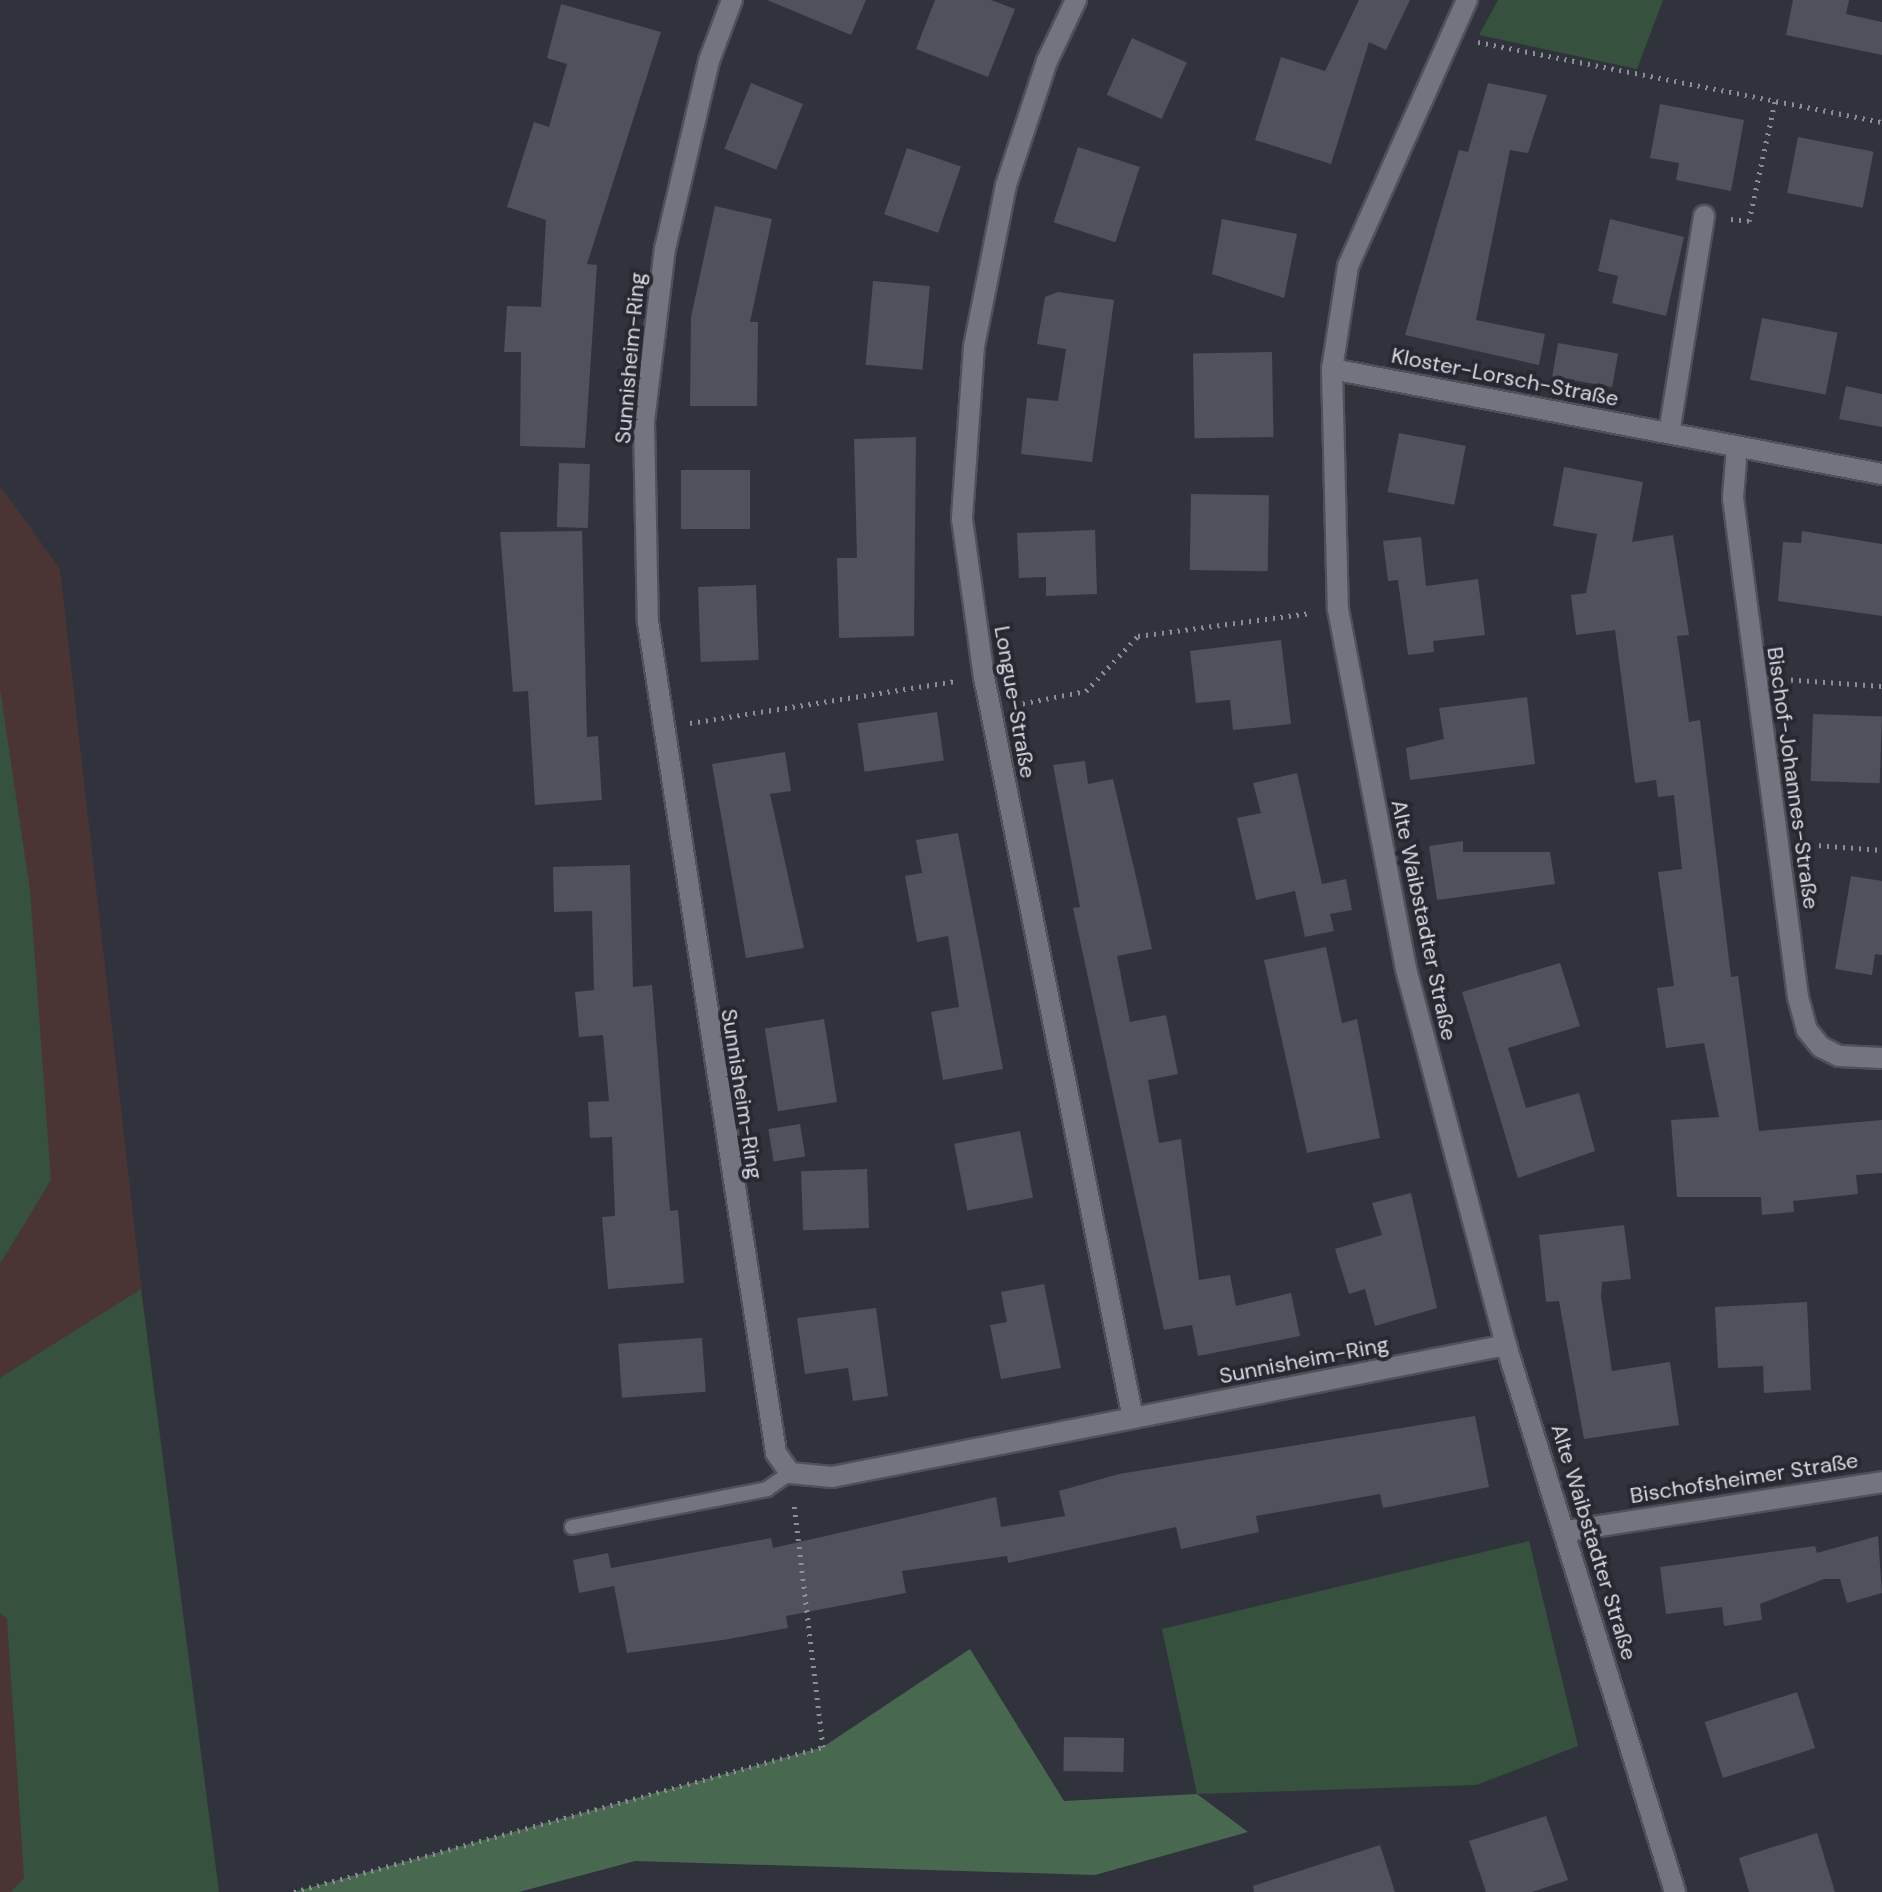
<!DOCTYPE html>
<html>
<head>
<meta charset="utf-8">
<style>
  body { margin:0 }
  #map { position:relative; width:1882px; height:1892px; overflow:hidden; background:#31333c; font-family:"DM Sans",sans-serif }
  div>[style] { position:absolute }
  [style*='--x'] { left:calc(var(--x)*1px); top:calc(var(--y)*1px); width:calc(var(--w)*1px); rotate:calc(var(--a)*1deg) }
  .education>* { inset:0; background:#4a3534 }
  .green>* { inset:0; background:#36513d }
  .forest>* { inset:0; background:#486950 }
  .building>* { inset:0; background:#4f515b; transform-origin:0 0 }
  .path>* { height:5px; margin-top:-2.5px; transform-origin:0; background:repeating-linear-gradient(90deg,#8c8d95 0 2px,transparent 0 8px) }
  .roads { filter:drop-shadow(2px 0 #4f5158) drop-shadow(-2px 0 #4f5158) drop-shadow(0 2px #4f5158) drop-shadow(0 -2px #4f5158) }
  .lane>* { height:14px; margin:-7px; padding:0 7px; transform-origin:7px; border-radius:7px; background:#72757f }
  .street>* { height:20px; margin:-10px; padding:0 10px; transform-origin:10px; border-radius:10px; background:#72757f }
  span { translate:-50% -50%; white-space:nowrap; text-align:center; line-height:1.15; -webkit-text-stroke:8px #272932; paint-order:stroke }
  .street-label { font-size:22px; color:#dadbe1 }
</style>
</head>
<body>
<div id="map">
  <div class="education">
    <i style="clip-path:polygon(0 486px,60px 569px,158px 1436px,219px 1892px,0 1892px)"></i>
  </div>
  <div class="green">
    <i style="clip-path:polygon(1498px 0,1663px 0,1637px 69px,1479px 35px)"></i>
    <i style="clip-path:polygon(0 689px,30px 890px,51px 1180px,0 1264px)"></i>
    <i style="clip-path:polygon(141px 1289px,219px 1892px,11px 1892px,24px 1878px,7px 1619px,0 1613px,0 1378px)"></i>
    <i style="clip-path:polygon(1529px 1541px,1578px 1746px,1476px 1785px,1197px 1794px,1162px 1629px)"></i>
  </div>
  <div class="forest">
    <i style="clip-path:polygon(970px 1649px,1064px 1801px,1197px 1794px,1248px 1832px,1095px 1875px,635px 1861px,519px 1892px,294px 1892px,823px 1747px)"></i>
  </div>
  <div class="building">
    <i style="clip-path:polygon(767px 0,866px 0,851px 35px)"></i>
    <i style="clip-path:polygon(935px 0,991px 0,1015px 9px,988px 77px,916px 49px)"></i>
    <i style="clip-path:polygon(1359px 0,1410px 0,1386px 50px,1369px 42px,1331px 164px,1255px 140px,1281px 57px,1325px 71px)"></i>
    <i style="clip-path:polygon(1793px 0,1849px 0,1846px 14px,1882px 22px,1882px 55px,1786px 35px)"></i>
    <i style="clip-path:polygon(561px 4px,661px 32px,587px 264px,597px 265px,585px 448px,520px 446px,521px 352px,504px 352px,507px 306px,541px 307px,546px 220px,507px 207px,534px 122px,549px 127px,567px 64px,547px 58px)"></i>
    <i style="left:1132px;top:38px;width:60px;height:62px;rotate:24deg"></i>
    <i style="left:751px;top:83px;width:56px;height:71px;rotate:22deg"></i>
    <i style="clip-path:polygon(1488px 83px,1547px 95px,1528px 153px,1510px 150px,1476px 320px,1545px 334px,1539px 365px,1405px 335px,1459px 150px,1468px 152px)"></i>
    <i style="clip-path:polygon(1660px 104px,1744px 120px,1731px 191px,1676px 180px,1679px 163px,1650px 158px)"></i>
    <i style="left:1798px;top:137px;width:77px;height:57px;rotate:11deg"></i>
    <i style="left:1078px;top:147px;width:65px;height:79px;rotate:18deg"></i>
    <i style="left:907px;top:148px;width:57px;height:70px;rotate:19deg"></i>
    <i style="clip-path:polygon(715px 206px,772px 219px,750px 322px,758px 322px,757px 406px,690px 406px,691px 317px)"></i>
    <i style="clip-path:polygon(1222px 219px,1297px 234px,1284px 298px,1212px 274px)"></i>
    <i style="clip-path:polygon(1610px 219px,1684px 237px,1666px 316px,1612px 303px,1618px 276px,1598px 271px)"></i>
    <i style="left:873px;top:281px;width:57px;height:84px;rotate:5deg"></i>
    <i style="clip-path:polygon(1058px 292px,1114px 300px,1092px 462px,1021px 454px,1027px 398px,1058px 401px,1066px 349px,1037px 344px,1045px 297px)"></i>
    <i style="left:1762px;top:318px;width:77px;height:63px;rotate:11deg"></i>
    <i style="left:1558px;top:343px;width:61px;height:34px;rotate:10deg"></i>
    <i style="left:1272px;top:352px;width:85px;height:79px;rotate:89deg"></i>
    <i style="clip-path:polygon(1846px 386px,1882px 394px,1882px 427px,1839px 419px)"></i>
    <i style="left:1399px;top:433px;width:68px;height:60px;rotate:11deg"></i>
    <i style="clip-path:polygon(916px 437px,914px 636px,839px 638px,837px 558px,857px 558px,854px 439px)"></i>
    <i style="left:559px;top:463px;width:31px;height:64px;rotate:2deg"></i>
    <i style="clip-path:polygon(1564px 467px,1643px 482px,1632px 542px,1673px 535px,1689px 635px,1677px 636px,1689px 722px,1700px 720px,1731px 977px,1738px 976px,1759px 1131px,1882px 1120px,1882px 1173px,1856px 1175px,1858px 1194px,1793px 1201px,1794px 1212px,1762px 1215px,1761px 1197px,1677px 1197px,1671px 1120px,1719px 1117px,1704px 1043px,1666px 1048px,1657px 988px,1674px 986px,1658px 872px,1682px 869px,1674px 795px,1658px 797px,1656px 780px,1635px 783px,1615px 630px,1576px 635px,1571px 595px,1586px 593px,1597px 534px,1553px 526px)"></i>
    <i style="left:681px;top:470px;width:69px;height:59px"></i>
    <i style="left:1191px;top:494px;width:78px;height:76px;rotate:1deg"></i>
    <i style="clip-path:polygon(1095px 530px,1097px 594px,1046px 596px,1046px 577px,1019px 578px,1017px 533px)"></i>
    <i style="clip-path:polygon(582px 531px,587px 737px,598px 736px,602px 800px,535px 805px,528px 691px,513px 692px,500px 532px)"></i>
    <i style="clip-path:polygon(1802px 531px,1882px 544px,1882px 616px,1778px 601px,1783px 542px,1801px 543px)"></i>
    <i style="clip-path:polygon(1421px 537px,1426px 586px,1478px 579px,1485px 635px,1433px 641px,1434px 652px,1408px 655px,1398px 580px,1388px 581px,1383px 541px)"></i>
    <i style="left:756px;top:585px;width:75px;height:58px;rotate:88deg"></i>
    <i style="clip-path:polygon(1281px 640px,1291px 724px,1233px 730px,1230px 700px,1196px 703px,1190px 651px)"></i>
    <i style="clip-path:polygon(1527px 697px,1535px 764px,1410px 780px,1406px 748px,1444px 739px,1439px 708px)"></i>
    <i style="left:937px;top:712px;width:49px;height:80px;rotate:82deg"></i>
    <i style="left:1813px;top:714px;width:69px;height:67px;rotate:2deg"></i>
    <i style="clip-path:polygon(785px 752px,791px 791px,770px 794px,804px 948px,746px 958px,712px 764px)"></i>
    <i style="clip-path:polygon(1085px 761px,1088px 784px,1113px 779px,1140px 894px,1152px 949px,1117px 956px,1130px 1022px,1166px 1015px,1178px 1074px,1148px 1080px,1159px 1143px,1181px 1139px,1199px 1280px,1230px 1275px,1236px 1306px,1291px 1293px,1300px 1336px,1198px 1356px,1192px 1325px,1164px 1330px,1073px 908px,1080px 907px,1053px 765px)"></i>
    <i style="clip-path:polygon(1297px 773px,1322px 884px,1346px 879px,1352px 910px,1330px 914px,1334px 931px,1305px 937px,1295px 891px,1256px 900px,1237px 818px,1261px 813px,1253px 783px)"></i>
    <i style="clip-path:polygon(958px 833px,1003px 1069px,943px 1080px,931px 1012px,959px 1007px,948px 936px,917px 942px,905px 876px,922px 873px,916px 840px)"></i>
    <i style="clip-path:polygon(1463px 841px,1463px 852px,1550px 852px,1555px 884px,1437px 900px,1429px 846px)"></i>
    <i style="clip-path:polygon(630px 865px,633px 987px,652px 985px,670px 1211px,678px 1210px,684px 1283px,608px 1289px,602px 1217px,615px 1216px,612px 1137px,590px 1138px,588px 1102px,609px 1101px,603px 1035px,579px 1037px,575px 992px,594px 990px,592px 911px,554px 912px,553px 867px)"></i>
    <i style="clip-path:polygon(1851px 876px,1882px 881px,1882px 955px,1875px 954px,1872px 975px,1835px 969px)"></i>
    <i style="clip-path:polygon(1326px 947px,1342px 1023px,1357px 1019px,1380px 1138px,1307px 1153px,1264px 960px)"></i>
    <i style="clip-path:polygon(1560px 963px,1580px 1026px,1508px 1048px,1526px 1108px,1579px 1093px,1595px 1151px,1518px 1178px,1462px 992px)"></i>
    <i style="left:824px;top:1019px;width:84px;height:60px;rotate:81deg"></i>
    <i style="left:800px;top:1124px;width:33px;height:32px;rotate:81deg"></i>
    <i style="left:1020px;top:1131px;width:68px;height:67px;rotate:79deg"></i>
    <i style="left:867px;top:1169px;width:59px;height:66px;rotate:88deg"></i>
    <i style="clip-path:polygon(1411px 1193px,1437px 1308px,1375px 1326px,1365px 1289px,1349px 1294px,1335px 1249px,1382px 1235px,1372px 1203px)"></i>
    <i style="clip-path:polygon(1624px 1225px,1631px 1279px,1602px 1282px,1601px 1296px,1612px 1371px,1670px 1362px,1679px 1425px,1584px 1439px,1559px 1301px,1546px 1302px,1539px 1235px)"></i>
    <i style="clip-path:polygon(1044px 1284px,1061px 1368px,1001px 1379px,990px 1325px,1007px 1322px,1001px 1292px)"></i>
    <i style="clip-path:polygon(1807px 1302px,1811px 1390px,1764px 1393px,1763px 1366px,1718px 1368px,1715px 1307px)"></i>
    <i style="clip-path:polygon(876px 1308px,888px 1396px,853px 1401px,848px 1368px,805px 1374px,797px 1318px)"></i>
    <i style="left:702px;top:1338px;width:54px;height:84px;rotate:86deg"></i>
    <i style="clip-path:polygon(1475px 1416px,1489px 1487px,1383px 1508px,1380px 1494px,1256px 1516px,1259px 1532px,1181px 1549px,1176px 1527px,1008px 1563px,1007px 1556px,902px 1571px,906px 1593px,786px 1616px,788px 1628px,723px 1640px,627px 1653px,614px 1586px,579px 1593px,573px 1560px,608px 1553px,611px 1568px,771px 1538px,773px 1548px,996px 1497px,1001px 1527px,1065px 1516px,1059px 1491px,1119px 1474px)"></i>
    <i style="clip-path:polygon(1878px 1536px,1882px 1593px,1847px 1603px,1840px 1579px,1824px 1579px,1760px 1604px,1762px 1620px,1724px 1626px,1722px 1607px,1666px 1614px,1660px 1567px,1815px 1546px,1817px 1553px)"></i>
    <i style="left:1797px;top:1692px;width:59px;height:97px;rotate:72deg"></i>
    <i style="left:1064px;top:1737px;width:60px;height:34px;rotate:1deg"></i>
    <i style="clip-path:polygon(1546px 1816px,1568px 1880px,1532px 1892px,1486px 1892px,1469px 1841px)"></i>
    <i style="clip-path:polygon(1817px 1833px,1835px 1892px,1749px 1892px,1739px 1858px)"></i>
    <i style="clip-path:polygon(1380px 1845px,1395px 1892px,1254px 1892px,1253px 1886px)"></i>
  </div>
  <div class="path">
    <i style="--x:1478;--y:42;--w:412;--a:11.2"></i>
    <i style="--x:1731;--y:219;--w:18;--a:6"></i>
    <i style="--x:1749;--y:221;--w:122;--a:-77.7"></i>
    <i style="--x:1783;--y:679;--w:99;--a:4"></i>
    <i style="--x:1015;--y:705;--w:72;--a:-11.2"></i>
    <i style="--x:1086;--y:691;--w:76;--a:-46.6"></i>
    <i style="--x:1138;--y:636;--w:174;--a:-7.6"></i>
    <i style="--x:690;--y:723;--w:269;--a:-9"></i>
    <i style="--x:1803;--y:844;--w:79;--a:4.3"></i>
    <i style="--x:294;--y:1892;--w:549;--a:-15.33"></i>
    <i style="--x:823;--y:1747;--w:247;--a:-96.8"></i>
  </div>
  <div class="roads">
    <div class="lane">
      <i style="--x:572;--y:1527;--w:199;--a:-11"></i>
      <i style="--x:767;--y:1489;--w:28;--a:-35"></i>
    </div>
    <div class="street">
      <i style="--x:732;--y:0;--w:65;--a:110.7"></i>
      <i style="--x:709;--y:61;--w:192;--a:103.2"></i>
      <i style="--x:665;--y:248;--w:175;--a:96.9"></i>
      <i style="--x:644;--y:422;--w:200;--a:88.9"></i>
      <i style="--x:648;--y:622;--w:841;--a:81.24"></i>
      <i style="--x:776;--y:1453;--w:24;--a:55"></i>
      <i style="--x:790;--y:1473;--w:42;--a:5.4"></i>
      <i style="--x:832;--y:1477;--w:687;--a:-11.08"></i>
      <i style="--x:1076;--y:0;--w:68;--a:115.4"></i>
      <i style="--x:1047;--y:61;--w:131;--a:108.3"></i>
      <i style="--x:1006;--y:185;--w:164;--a:101.2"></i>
      <i style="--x:974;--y:346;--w:173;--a:94"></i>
      <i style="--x:962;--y:519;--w:160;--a:82.1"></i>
      <i style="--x:984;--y:677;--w:756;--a:78.63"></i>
      <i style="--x:1467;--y:0;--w:291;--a:114.1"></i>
      <i style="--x:1348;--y:266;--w:104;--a:98.8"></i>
      <i style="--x:1332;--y:369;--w:240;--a:88.6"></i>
      <i style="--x:1338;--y:609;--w:366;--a:79.3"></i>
      <i style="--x:1406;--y:969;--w:389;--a:75.1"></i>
      <i style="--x:1506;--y:1345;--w:573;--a:72.83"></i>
      <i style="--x:1332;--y:369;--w:560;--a:10.81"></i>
      <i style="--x:1669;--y:433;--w:220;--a:-80.8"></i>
      <i style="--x:1737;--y:447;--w:51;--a:94.5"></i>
      <i style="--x:1733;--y:498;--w:503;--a:82.58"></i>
      <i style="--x:1798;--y:997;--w:34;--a:75"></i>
      <i style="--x:1807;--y:1030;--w:22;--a:51"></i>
      <i style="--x:1821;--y:1047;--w:20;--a:27"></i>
      <i style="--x:1839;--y:1056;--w:43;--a:2.7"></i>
      <i style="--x:1567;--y:1531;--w:319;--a:-8.8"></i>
    </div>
  </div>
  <div class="street-label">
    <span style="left:630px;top:358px;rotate:-85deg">Sunnisheim-Ring</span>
    <span style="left:1505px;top:377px;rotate:11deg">Kloster-Lorsch-Straße</span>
    <span style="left:1015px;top:702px;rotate:80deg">Longue-Straße</span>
    <span style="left:1793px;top:778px;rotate:82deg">Bischof-Johannes-Straße</span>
    <span style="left:1424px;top:920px;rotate:78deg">Alte Waibstadter Straße</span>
    <span style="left:742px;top:1094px;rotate:81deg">Sunnisheim-Ring</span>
    <span style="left:1304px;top:1360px;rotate:-11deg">Sunnisheim-Ring</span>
    <span style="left:1744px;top:1478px;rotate:-9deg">Bischofsheimer Straße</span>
    <span style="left:1594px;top:1542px;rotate:73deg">Alte Waibstadter Straße</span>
  </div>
</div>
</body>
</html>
